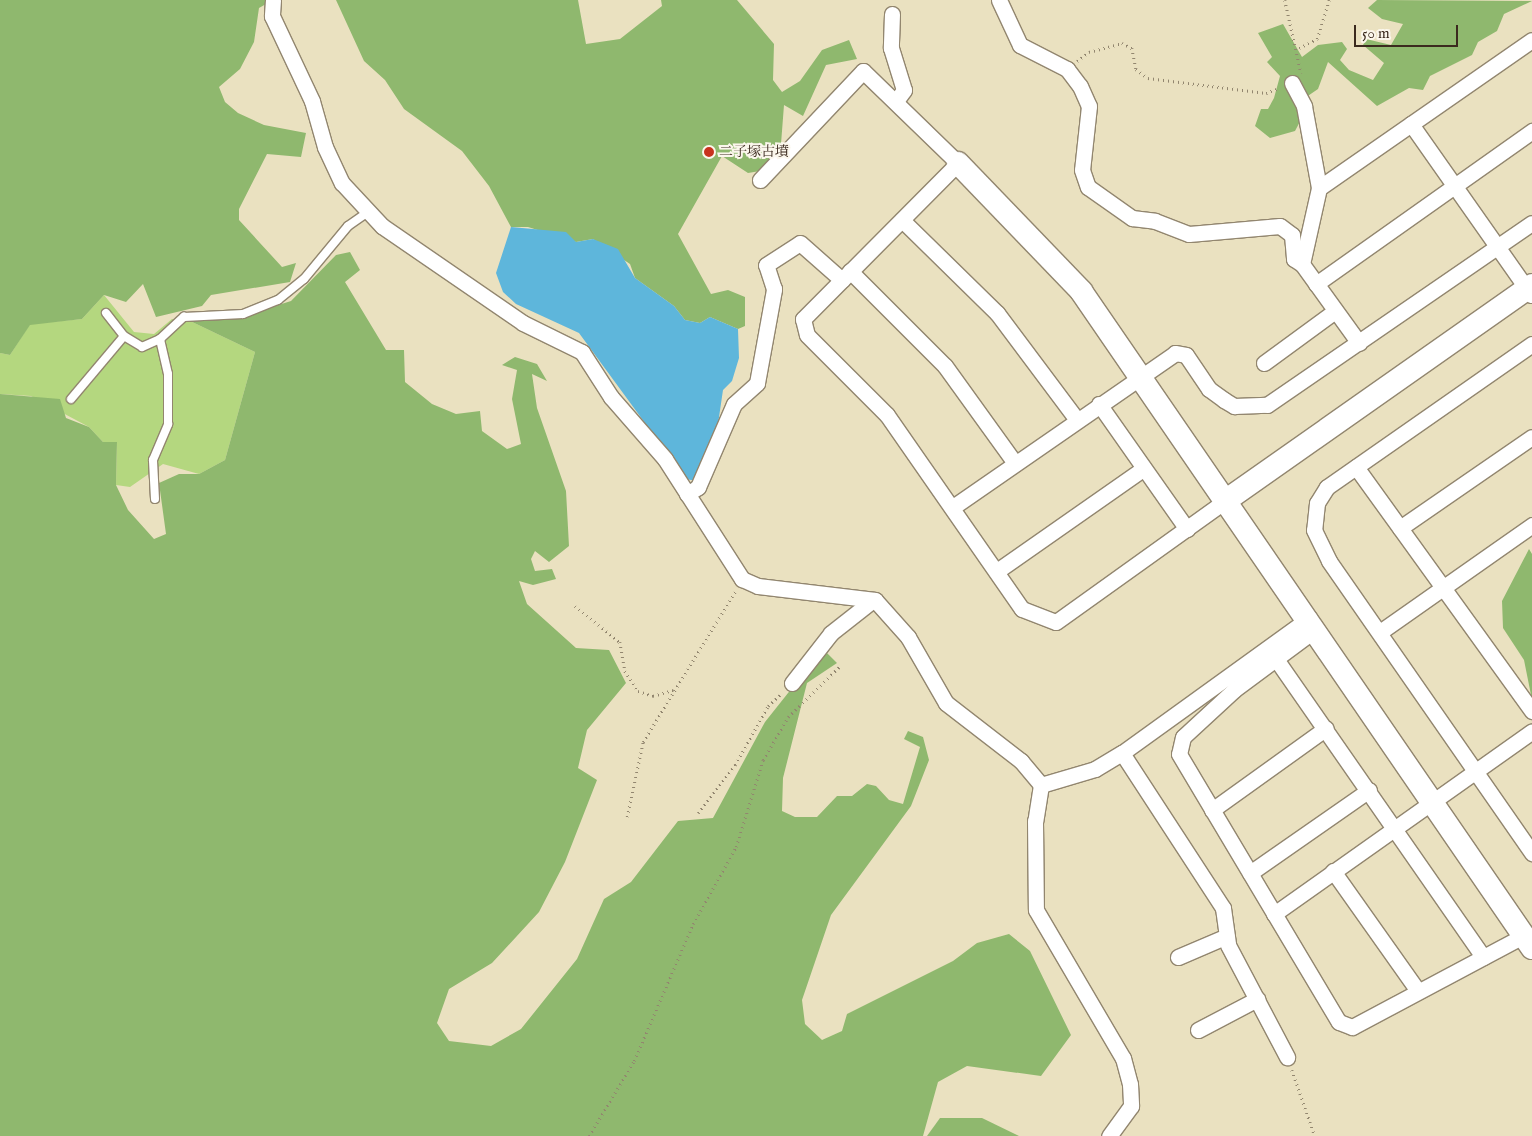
<!DOCTYPE html>
<html>
<head>
<meta charset="utf-8">
<style>
  body { margin:0 }
  #map { position:relative; width:1532px; height:1136px; overflow:hidden; background:#eae1c0; font-family:"IM FELL English","Noto Serif JP",serif }
  div>[style] { position:absolute }
  [style*='--x'] { left:calc(var(--x)*1px); top:calc(var(--y)*1px); width:calc(var(--w)*1px); rotate:calc(var(--a)*1deg) }
  .green>* { inset:0; background:#b4d77f }
  .forest>* { inset:0; background:#8fb86e }
  .water>* { inset:0; background:#5eb6db }
  .path>* { height:2.5px; margin-top:-1.25px; transform-origin:0; background:repeating-linear-gradient(90deg,#92866f 0 1px,transparent 0 5px) }
  .roads { filter:drop-shadow(1px 0 #92866f) drop-shadow(-1px 0 #92866f) drop-shadow(0 1px #92866f) drop-shadow(0 -1px #92866f) }
  .lane>* { height:8px; margin:-4px; padding:0 4px; transform-origin:4px; border-radius:4px; background:#fff }
  .street>* { height:15px; margin:-7.5px; padding:0 7.5px; transform-origin:7.5px; border-radius:7.5px; background:#fff }
  .secondary>* { height:22px; margin:-11px; padding:0 11px; transform-origin:11px; border-radius:11px; background:#fff }
  .dots>* { width:14px; height:14px; translate:-50% -50%; box-sizing:border-box; border:2px solid #fbf7ec; border-radius:50% }
  span { translate:-50% -50%; white-space:nowrap; text-align:center; line-height:1.15; -webkit-text-stroke:4px #fbf7ec; paint-order:stroke }
  .poi-label { font-size:14px; color:#3b2a1e }
  .left { translate:0 -50%; text-align:left }
  .scale { position:absolute; left:1354px; top:25px; width:104px; height:22px; box-sizing:border-box; border:2px solid #3b2a1e; border-top:0; padding-left:6px; font-size:15px; line-height:18px; white-space:nowrap; color:#3b2a1e; -webkit-text-stroke:4px #fbf7ec; paint-order:stroke }
</style>
</head>
<body>
<div id="map">
  <div class="green">
    <i style="clip-path:polygon(104px 295px,134px 332px,154px 334px,172px 319px,188px 320px,255px 352px,225px 460px,199px 474px,163px 464px,130px 487px,116px 485px,117px 442px,103px 442px,89px 427px,31px 396px,0 394px,0 353px,10px 355px,30px 324px,82px 319px)"></i>
  </div>
  <div class="forest">
    <i style="clip-path:polygon(0 0,273px 0,259px 8px,254px 42px,240px 69px,219px 87px,225px 102px,238px 113px,264px 125px,306px 133px,301px 157px,267px 154px,239px 209px,239px 220px,282px 267px,296px 263px,290px 282px,211px 295px,202px 306px,156px 317px,143px 284px,126px 302px,104px 295px,82px 319px,30px 325px,10px 355px,0 353px)"></i>
    <i style="clip-path:polygon(336px 0,578px 0,586px 44px,620px 39px,662px 6px,661px 0,737px 0,774px 44px,773px 80px,782px 92px,800px 81px,822px 50px,849px 40px,857px 59px,826px 65px,803px 116px,784px 105px,781px 144px,760px 171px,748px 173px,722px 156px,678px 234px,711px 294px,728px 290px,745px 297px,745px 326px,738px 329px,710px 317px,700px 323px,685px 320px,674px 306px,635px 278px,630px 264px,593px 239px,576px 242px,528px 227px,511px 227px,489px 186px,462px 151px,404px 109px,385px 80px,364px 61px)"></i>
    <i style="clip-path:polygon(1377px 0,1532px 1px,1504px 14px,1497px 31px,1478px 42px,1472px 55px,1430px 76px,1423px 90px,1409px 88px,1377px 106px,1328px 62px,1318px 89px,1299px 102px,1304px 114px,1295px 131px,1270px 138px,1255px 126px,1261px 109px,1268px 109px,1274px 98px,1280px 76px,1267px 62px,1272px 57px,1258px 33px,1283px 24px,1302px 57px,1318px 45px,1342px 42px,1347px 49px,1340px 60px,1349px 70px,1373px 80px,1384px 63px,1363px 45px,1366px 39px,1391px 45px,1403px 24px,1382px 19px,1368px 8px)"></i>
    <i style="clip-path:polygon(350px 252px,360px 270px,345px 282px,386px 350px,404px 350px,405px 382px,432px 404px,456px 414px,480px 411px,482px 431px,507px 449px,521px 444px,512px 399px,517px 370px,502px 365px,515px 357px,537px 364px,547px 381px,532px 374px,537px 408px,566px 491px,569px 546px,549px 562px,535px 551px,531px 559px,535px 571px,552px 569px,556px 579px,533px 585px,519px 581px,527px 604px,576px 648px,609px 650px,626px 683px,587px 730px,578px 768px,597px 780px,565px 862px,539px 912px,492px 963px,449px 989px,437px 1023px,449px 1041px,491px 1046px,521px 1029px,577px 959px,604px 899px,631px 882px,678px 821px,713px 818px,765px 722px,823px 649px,837px 663px,807px 683px,783px 778px,782px 811px,795px 817px,817px 817px,837px 796px,852px 796px,867px 784px,876px 786px,889px 800px,903px 804px,920px 747px,904px 739px,908px 731px,923px 737px,929px 760px,911px 806px,831px 915px,802px 1000px,805px 1024px,822px 1040px,842px 1031px,847px 1014px,953px 961px,977px 943px,1009px 934px,1030px 951px,1071px 1035px,1041px 1076px,967px 1066px,938px 1082px,923px 1136px,0 1136px,0 394px,60px 399px,66px 418px,89px 427px,103px 442px,117px 442px,116px 485px,128px 510px,154px 539px,166px 534px,159px 483px,179px 474px,199px 474px,225px 460px,255px 352px,188px 320px,237px 318px,291px 301px,336px 255px)"></i>
    <i style="clip-path:polygon(1529px 549px,1532px 554px,1532px 700px,1524px 660px,1503px 628px,1502px 601px)"></i>
    <i style="clip-path:polygon(940px 1118px,982px 1118px,1019px 1136px,927px 1136px)"></i>
  </div>
  <div class="water">
    <i style="clip-path:polygon(511px 227px,566px 232px,576px 242px,593px 239px,618px 249px,635px 278px,674px 306px,685px 320px,700px 323px,710px 317px,738px 329px,739px 358px,732px 381px,723px 390px,718px 424px,696px 481px,686px 479px,579px 333px,516px 304px,503px 292px,496px 273px)"></i>
  </div>
  <div class="path">
    <i style="--x:1285;--y:0;--w:75;--a:77.6"></i>
    <i style="--x:1299;--y:48;--w:20;--a:-27"></i>
    <i style="--x:1317;--y:39;--w:41;--a:-72.9"></i>
    <i style="--x:1077;--y:61;--w:15;--a:-37"></i>
    <i style="--x:1089;--y:52;--w:34;--a:-15"></i>
    <i style="--x:1122;--y:43;--w:11;--a:27"></i>
    <i style="--x:1132;--y:48;--w:21;--a:79"></i>
    <i style="--x:1136;--y:69;--w:15;--a:37"></i>
    <i style="--x:1148;--y:78;--w:119;--a:7.2"></i>
    <i style="--x:1266;--y:93;--w:14;--a:-21"></i>
    <i style="--x:575;--y:606;--w:58;--a:38.7"></i>
    <i style="--x:620;--y:642;--w:29;--a:80"></i>
    <i style="--x:625;--y:671;--w:24;--a:57"></i>
    <i style="--x:638;--y:691;--w:16;--a:18"></i>
    <i style="--x:653;--y:696;--w:21;--a:-17"></i>
    <i style="--x:698;--y:813;--w:61;--a:-52.4"></i>
    <i style="--x:735;--y:765;--w:68;--a:-60.8"></i>
    <i style="--x:768;--y:706;--w:19;--a:-43"></i>
    <i style="--x:627;--y:817;--w:77;--a:-78"></i>
    <i style="--x:643;--y:742;--w:176;--a:-58.5"></i>
    <i style="--x:1292;--y:1070;--w:70;--a:70.8"></i>
    <i style="--x:589;--y:1136;--w:87;--a:-59"></i>
    <i style="--x:634;--y:1061;--w:149;--a:-66.7"></i>
    <i style="--x:693;--y:924;--w:88;--a:-60.8"></i>
    <i style="--x:736;--y:847;--w:91;--a:-72.8"></i>
    <i style="--x:763;--y:760;--w:50;--a:-59.8"></i>
    <i style="--x:788;--y:717;--w:73;--a:-44.4"></i>
  </div>
  <div class="roads">
    <div class="lane">
      <i style="--x:106;--y:313;--w:29;--a:52"></i>
      <i style="--x:124;--y:336;--w:21;--a:31"></i>
      <i style="--x:142;--y:347;--w:20;--a:-24"></i>
      <i style="--x:160;--y:339;--w:33;--a:-43"></i>
      <i style="--x:184;--y:317;--w:59;--a:-2.9"></i>
      <i style="--x:243;--y:314;--w:38;--a:-22"></i>
      <i style="--x:278;--y:300;--w:33;--a:-39"></i>
      <i style="--x:304;--y:279;--w:69;--a:-50.3"></i>
      <i style="--x:348;--y:226;--w:24;--a:-35"></i>
      <i style="--x:71;--y:399;--w:82;--a:-49.9"></i>
      <i style="--x:155;--y:499;--w:39;--a:-93"></i>
      <i style="--x:153;--y:460;--w:39;--a:-67"></i>
      <i style="--x:168;--y:424;--w:50;--a:-90"></i>
      <i style="--x:168;--y:374;--w:36;--a:-103"></i>
    </div>
    <div class="street">
      <i style="--x:273;--y:0;--w:16;--a:94"></i>
      <i style="--x:272;--y:16;--w:94;--a:64.8"></i>
      <i style="--x:312;--y:101;--w:48;--a:74.2"></i>
      <i style="--x:325;--y:147;--w:40;--a:65"></i>
      <i style="--x:342;--y:183;--w:59;--a:47.1"></i>
      <i style="--x:382;--y:226;--w:171;--a:34.5"></i>
      <i style="--x:523;--y:323;--w:66;--a:26.2"></i>
      <i style="--x:582;--y:352;--w:54;--a:57.2"></i>
      <i style="--x:611;--y:397;--w:82;--a:48.9"></i>
      <i style="--x:665;--y:459;--w:143;--a:57.3"></i>
      <i style="--x:742;--y:579;--w:17;--a:24"></i>
      <i style="--x:758;--y:586;--w:118;--a:6.8"></i>
      <i style="--x:875;--y:600;--w:50;--a:48.3"></i>
      <i style="--x:908;--y:637;--w:76;--a:60.1"></i>
      <i style="--x:946;--y:703;--w:95;--a:37.7"></i>
      <i style="--x:1021;--y:761;--w:31;--a:50"></i>
      <i style="--x:1041;--y:785;--w:36;--a:99"></i>
      <i style="--x:1035;--y:821;--w:89;--a:89.4"></i>
      <i style="--x:1036;--y:910;--w:172;--a:59.6"></i>
      <i style="--x:1123;--y:1058;--w:27;--a:75"></i>
      <i style="--x:1130;--y:1084;--w:22;--a:87"></i>
      <i style="--x:1131;--y:1106;--w:37;--a:126"></i>
      <i style="--x:999;--y:0;--w:50;--a:65"></i>
      <i style="--x:1020;--y:45;--w:53;--a:27.1"></i>
      <i style="--x:1067;--y:69;--w:21;--a:53"></i>
      <i style="--x:1080;--y:86;--w:22;--a:66"></i>
      <i style="--x:1089;--y:106;--w:64;--a:96.2"></i>
      <i style="--x:1082;--y:170;--w:18;--a:71"></i>
      <i style="--x:1088;--y:187;--w:54;--a:35.2"></i>
      <i style="--x:1132;--y:218;--w:23;--a:7"></i>
      <i style="--x:1155;--y:221;--w:36;--a:21"></i>
      <i style="--x:1189;--y:234;--w:91;--a:-5"></i>
      <i style="--x:1280;--y:226;--w:15;--a:37"></i>
      <i style="--x:1292;--y:235;--w:24;--a:85"></i>
      <i style="--x:1294;--y:259;--w:9;--a:32"></i>
      <i style="--x:892;--y:14;--w:34;--a:92"></i>
      <i style="--x:891;--y:48;--w:44;--a:72.8"></i>
      <i style="--x:904;--y:90;--w:14;--a:126"></i>
      <i style="--x:1292;--y:83;--w:26;--a:62"></i>
      <i style="--x:1304;--y:106;--w:83;--a:79.6"></i>
      <i style="--x:1411;--y:124;--w:209;--a:54.9"></i>
      <i style="--x:760;--y:180;--w:150;--a:-46.6"></i>
      <i style="--x:863;--y:71;--w:132;--a:44.1"></i>
      <i style="--x:958;--y:163;--w:220;--a:134.8"></i>
      <i style="--x:803;--y:319;--w:16;--a:76"></i>
      <i style="--x:807;--y:335;--w:113;--a:45"></i>
      <i style="--x:887;--y:415;--w:236;--a:55.2"></i>
      <i style="--x:1022;--y:609;--w:36;--a:21"></i>
      <i style="--x:1056;--y:622;--w:211;--a:-35.6"></i>
      <i style="--x:902;--y:220;--w:133;--a:44.4"></i>
      <i style="--x:997;--y:313;--w:134;--a:53.2"></i>
      <i style="--x:850;--y:271;--w:134;--a:45"></i>
      <i style="--x:945;--y:366;--w:120;--a:54.2"></i>
      <i style="--x:1316;--y:284;--w:265;--a:-35.3"></i>
      <i style="--x:1359;--y:343;--w:97;--a:-125.8"></i>
      <i style="--x:1302;--y:264;--w:78;--a:-77.4"></i>
      <i style="--x:1319;--y:188;--w:259;--a:-34.8"></i>
      <i style="--x:1532;--y:344;--w:250;--a:145.1"></i>
      <i style="--x:1327;--y:487;--w:19;--a:122"></i>
      <i style="--x:1317;--y:503;--w:27;--a:96"></i>
      <i style="--x:1314;--y:530;--w:34;--a:64"></i>
      <i style="--x:1329;--y:561;--w:356;--a:55.2"></i>
      <i style="--x:1264;--y:363;--w:88;--a:-36.2"></i>
      <i style="--x:1099;--y:404;--w:153;--a:54.9"></i>
      <i style="--x:1356;--y:467;--w:301;--a:54.2"></i>
      <i style="--x:687;--y:494;--w:13;--a:-32"></i>
      <i style="--x:698;--y:487;--w:90;--a:-66.6"></i>
      <i style="--x:734;--y:404;--w:31;--a:-42"></i>
      <i style="--x:757;--y:383;--w:96;--a:-79.7"></i>
      <i style="--x:774;--y:289;--w:25;--a:-108"></i>
      <i style="--x:766;--y:265;--w:40;--a:-32.9"></i>
      <i style="--x:800;--y:243;--w:56;--a:41.4"></i>
      <i style="--x:953;--y:507;--w:270;--a:-34.7"></i>
      <i style="--x:1175;--y:353;--w:11;--a:10"></i>
      <i style="--x:1186;--y:355;--w:41;--a:55.9"></i>
      <i style="--x:1209;--y:389;--w:19;--a:36"></i>
      <i style="--x:1224;--y:400;--w:12;--a:31"></i>
      <i style="--x:1234;--y:406;--w:33;--a:-2"></i>
      <i style="--x:1267;--y:405;--w:321;--a:-34.5"></i>
      <i style="--x:1400;--y:528;--w:160;--a:-34.6"></i>
      <i style="--x:997;--y:571;--w:179;--a:-35"></i>
      <i style="--x:1316;--y:629;--w:102;--a:143.4"></i>
      <i style="--x:1234;--y:690;--w:69;--a:137.3"></i>
      <i style="--x:1183;--y:737;--w:17;--a:103"></i>
      <i style="--x:1179;--y:754;--w:312;--a:59.2"></i>
      <i style="--x:1339;--y:1022;--w:14;--a:21"></i>
      <i style="--x:1352;--y:1027;--w:196;--a:-28"></i>
      <i style="--x:1380;--y:632;--w:186;--a:-35.1"></i>
      <i style="--x:1276;--y:659;--w:363;--a:55.2"></i>
      <i style="--x:792;--y:683;--w:63;--a:-52"></i>
      <i style="--x:831;--y:633;--w:53;--a:-38.2"></i>
      <i style="--x:1122;--y:753;--w:185;--a:56.9"></i>
      <i style="--x:1223;--y:908;--w:37;--a:82"></i>
      <i style="--x:1228;--y:945;--w:127;--a:62.2"></i>
      <i style="--x:1041;--y:785;--w:56;--a:-16.5"></i>
      <i style="--x:1095;--y:769;--w:31;--a:-31"></i>
      <i style="--x:1122;--y:753;--w:231;--a:-35.8"></i>
      <i style="--x:1212;--y:810;--w:140;--a:-35.7"></i>
      <i style="--x:1333;--y:871;--w:147;--a:54.7"></i>
      <i style="--x:1250;--y:873;--w:145;--a:-34.9"></i>
      <i style="--x:1274;--y:914;--w:316;--a:-35.3"></i>
      <i style="--x:1178;--y:957;--w:53;--a:-23.2"></i>
      <i style="--x:1198;--y:1030;--w:67;--a:-27.7"></i>
    </div>
    <div class="secondary">
      <i style="--x:958;--y:163;--w:178;--a:46.1"></i>
      <i style="--x:1081;--y:291;--w:797;--a:55.53"></i>
      <i style="--x:1228;--y:499;--w:372;--a:-35.1"></i>
    </div>
  </div>
  <div class="dots">
    <i style="left:709px;top:152px;background:#c8321e"></i>
  </div>
  <div class="poi-label">
    <span class="left" style="left:719px;top:152px">二子塚古墳</span>
  </div>
  <div class="scale">50 m</div>
</div>
</body>
</html>
